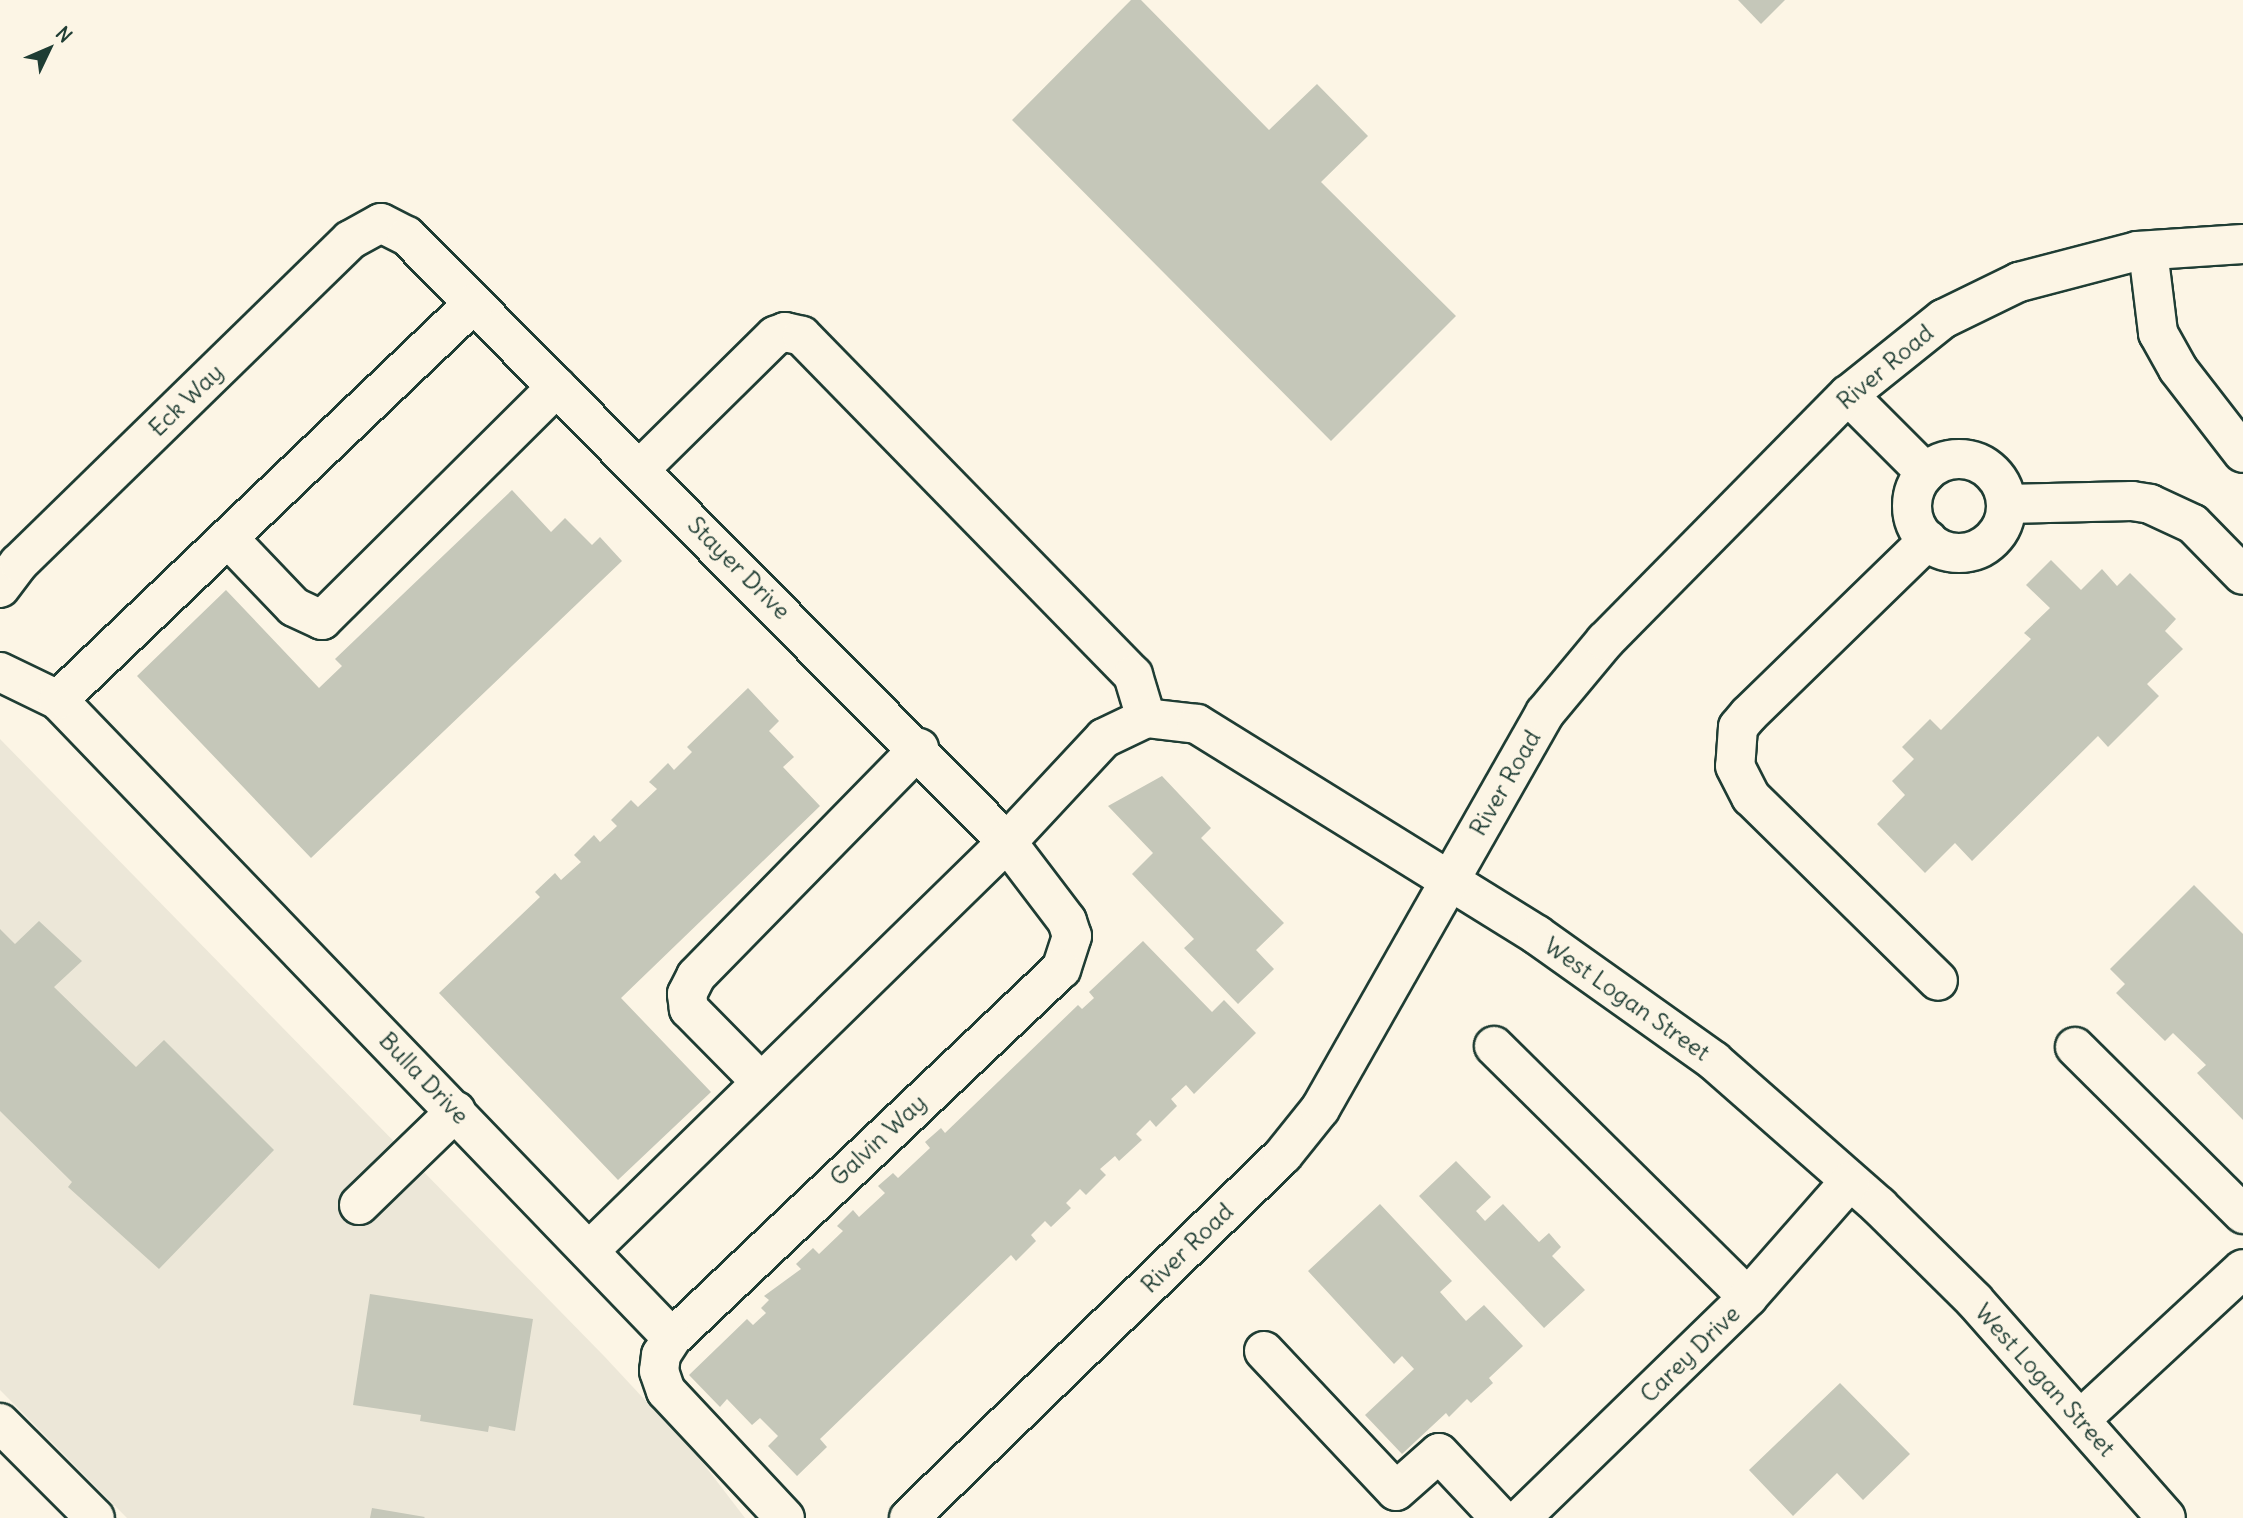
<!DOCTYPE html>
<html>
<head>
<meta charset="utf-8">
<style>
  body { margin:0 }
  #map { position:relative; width:2243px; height:1518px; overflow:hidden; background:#fcf5e5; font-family:Delius,sans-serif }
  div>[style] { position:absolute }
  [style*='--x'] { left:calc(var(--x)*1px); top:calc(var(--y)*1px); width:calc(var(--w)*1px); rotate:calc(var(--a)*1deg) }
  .built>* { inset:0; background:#ece7d8 }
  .building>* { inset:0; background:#c5c7b9 }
  .roads { filter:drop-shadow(2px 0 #1f3d34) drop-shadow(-2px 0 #1f3d34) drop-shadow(0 2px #1f3d34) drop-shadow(0 -2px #1f3d34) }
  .minor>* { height:38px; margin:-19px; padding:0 19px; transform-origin:19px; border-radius:19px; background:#fcf5e5 }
  .minor>.ring { margin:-19px; padding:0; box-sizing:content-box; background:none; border:38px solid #fcf5e5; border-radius:50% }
  .major>* { height:38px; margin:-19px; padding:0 19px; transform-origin:19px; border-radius:19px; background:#fcf5e5 }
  span { translate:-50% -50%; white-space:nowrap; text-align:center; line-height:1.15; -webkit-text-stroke:5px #fcf5e5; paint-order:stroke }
  .street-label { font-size:24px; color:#1f3d34 }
  .north { position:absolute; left:14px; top:14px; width:70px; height:70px; -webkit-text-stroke:5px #fcf5e5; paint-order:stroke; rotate:46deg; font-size:19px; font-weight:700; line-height:28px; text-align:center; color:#1f3d34 }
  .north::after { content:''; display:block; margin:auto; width:24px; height:32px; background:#1f3d34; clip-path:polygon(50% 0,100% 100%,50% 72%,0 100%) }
</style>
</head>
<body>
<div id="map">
  <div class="built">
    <i style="clip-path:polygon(0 739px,604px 1356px,699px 1458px,745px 1518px,127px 1518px,0 1390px)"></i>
  </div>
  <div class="building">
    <i style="clip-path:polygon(1131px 0,1141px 0,1269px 130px,1317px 84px,1368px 136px,1321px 182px,1456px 316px,1331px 441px,1012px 120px)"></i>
    <i style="clip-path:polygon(1738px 0,1785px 0,1761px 24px)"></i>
    <i style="clip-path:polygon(512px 490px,551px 532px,565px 518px,592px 545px,600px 537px,622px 561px,311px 858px,137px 676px,226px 590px,319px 688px,342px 666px,335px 659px)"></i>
    <i style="clip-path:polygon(2051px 560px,2081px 590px,2102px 569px,2117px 586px,2130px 573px,2176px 619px,2165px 631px,2183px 649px,2147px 684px,2159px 696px,2108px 747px,2098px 736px,1972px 861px,1955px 843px,1925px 873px,1877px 824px,1905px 795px,1892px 781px,1914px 759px,1902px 747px,1930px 719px,1941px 730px,2031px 639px,2024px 633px,2050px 608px,2026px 585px)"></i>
    <i style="clip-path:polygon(748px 688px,779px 721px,769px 731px,794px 757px,783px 767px,820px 806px,621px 998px,711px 1092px,618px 1180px,439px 993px,540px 897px,535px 892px,555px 873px,561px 880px,581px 862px,574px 855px,594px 835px,600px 842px,617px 826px,611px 820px,631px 800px,638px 807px,657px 789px,649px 782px,668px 763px,674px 770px,692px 752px,687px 747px)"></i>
    <i style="clip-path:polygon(1162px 776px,1211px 828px,1201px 838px,1284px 923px,1256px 950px,1274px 969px,1238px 1004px,1184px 948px,1194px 939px,1132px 874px,1153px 853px,1108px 806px)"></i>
    <i style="clip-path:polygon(2194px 885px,2243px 934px,2243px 1120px,2197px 1073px,2206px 1065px,2173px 1033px,2165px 1041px,2116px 993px,2125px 984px,2110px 969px)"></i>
    <i style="clip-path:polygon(39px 921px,82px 961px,54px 987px,136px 1067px,164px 1040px,274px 1150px,159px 1269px,68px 1187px,72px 1182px,0 1111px,0 929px,15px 944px)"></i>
    <i style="clip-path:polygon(1143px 941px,1212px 1012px,1224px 1000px,1256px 1033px,1194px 1094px,1186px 1085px,1171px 1099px,1177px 1106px,1156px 1127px,1150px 1120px,1136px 1134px,1142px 1140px,1119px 1161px,1115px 1156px,1100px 1169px,1106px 1175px,1086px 1195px,1080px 1189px,1066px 1203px,1071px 1208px,1051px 1227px,1045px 1221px,1031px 1235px,1036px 1241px,1016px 1261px,1011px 1255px,820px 1439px,827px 1447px,797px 1476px,768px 1446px,778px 1436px,760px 1418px,752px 1425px,727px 1399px,720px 1407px,689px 1375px,747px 1319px,753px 1325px,766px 1313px,761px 1308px,769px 1300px,764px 1296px,801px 1269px,796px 1264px,813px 1248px,819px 1254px,843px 1231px,837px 1226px,853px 1210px,859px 1217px,885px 1193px,878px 1186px,893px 1173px,898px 1178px,930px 1148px,925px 1142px,941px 1128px,945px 1133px,1078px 1005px,1082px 1009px,1094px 998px,1089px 992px)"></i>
    <i style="clip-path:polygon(1456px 1161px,1491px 1197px,1476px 1211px,1485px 1221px,1503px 1204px,1539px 1242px,1549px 1233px,1561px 1247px,1552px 1256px,1585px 1290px,1544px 1328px,1419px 1196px)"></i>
    <i style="clip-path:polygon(1380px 1204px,1452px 1281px,1440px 1292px,1466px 1321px,1484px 1305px,1523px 1346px,1489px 1378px,1493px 1383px,1471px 1403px,1467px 1399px,1449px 1417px,1446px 1413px,1402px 1454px,1365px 1415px,1414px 1369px,1402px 1356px,1394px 1364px,1308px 1271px)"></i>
    <i style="clip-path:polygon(370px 1294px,533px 1319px,515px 1431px,489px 1426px,488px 1432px,420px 1421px,421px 1415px,353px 1405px)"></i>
    <i style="clip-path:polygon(1840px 1383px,1910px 1454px,1863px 1500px,1837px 1473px,1793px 1516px,1749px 1470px)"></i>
    <i style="clip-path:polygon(372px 1508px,425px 1517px,424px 1518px,370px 1518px)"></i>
  </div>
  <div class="roads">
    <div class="minor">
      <i style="--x:2148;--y:251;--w:83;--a:83"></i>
      <i style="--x:2158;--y:333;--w:41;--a:60.9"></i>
      <i style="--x:2178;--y:369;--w:106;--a:52.3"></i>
      <i style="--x:1848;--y:395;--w:110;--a:45"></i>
      <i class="ring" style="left:1912px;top:459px;width:56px;height:56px"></i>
      <i style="--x:640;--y:469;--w:190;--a:-44.6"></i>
      <i style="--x:775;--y:336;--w:11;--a:-22"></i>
      <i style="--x:785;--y:332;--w:17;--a:13"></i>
      <i style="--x:802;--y:336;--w:474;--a:45.7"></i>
      <i style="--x:1133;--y:675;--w:45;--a:73.2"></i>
      <i style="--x:2007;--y:504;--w:125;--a:-1.4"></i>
      <i style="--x:2132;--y:501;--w:18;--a:9"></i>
      <i style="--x:2150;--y:504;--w:47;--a:24.9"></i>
      <i style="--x:2193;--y:524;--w:71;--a:45.6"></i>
      <i style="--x:228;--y:538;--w:95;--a:46.3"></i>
      <i style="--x:294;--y:607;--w:31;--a:25"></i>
      <i style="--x:322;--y:620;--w:331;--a:-44.8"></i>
      <i style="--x:1928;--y:540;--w:250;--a:135.8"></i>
      <i style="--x:1749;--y:714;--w:17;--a:130"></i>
      <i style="--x:1738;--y:727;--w:39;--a:94"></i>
      <i style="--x:1735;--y:766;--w:35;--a:63"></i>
      <i style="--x:1751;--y:797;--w:262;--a:44.5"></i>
      <i style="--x:0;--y:588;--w:31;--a:-53"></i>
      <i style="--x:19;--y:563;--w:462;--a:-44.3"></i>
      <i style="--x:350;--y:240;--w:35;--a:-29"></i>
      <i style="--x:381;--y:223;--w:29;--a:27"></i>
      <i style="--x:407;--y:236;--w:853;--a:45.29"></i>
      <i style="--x:1007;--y:842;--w:99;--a:52.8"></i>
      <i style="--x:1067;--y:921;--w:16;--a:72"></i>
      <i style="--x:1072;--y:936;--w:35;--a:108"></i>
      <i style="--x:1061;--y:969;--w:536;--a:136.51"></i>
      <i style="--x:0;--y:672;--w:64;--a:25.8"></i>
      <i style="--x:58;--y:700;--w:885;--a:46.1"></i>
      <i style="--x:672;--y:1338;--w:20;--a:123"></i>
      <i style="--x:661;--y:1355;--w:16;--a:97"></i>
      <i style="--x:659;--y:1371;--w:21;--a:71"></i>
      <i style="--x:666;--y:1391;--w:174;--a:46.9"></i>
      <i style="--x:58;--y:700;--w:575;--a:-43.66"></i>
      <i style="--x:1494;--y:1046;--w:357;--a:44.7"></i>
      <i style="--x:2075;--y:1047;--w:237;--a:44.8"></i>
      <i style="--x:761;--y:1082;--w:103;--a:-134.6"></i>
      <i style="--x:689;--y:1009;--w:15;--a:-98"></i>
      <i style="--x:687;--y:994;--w:20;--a:-63"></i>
      <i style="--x:696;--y:976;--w:319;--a:-45.6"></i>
      <i style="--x:359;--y:1205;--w:135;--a:-44.1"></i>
      <i style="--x:590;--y:1250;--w:583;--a:-44.37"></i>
      <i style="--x:1007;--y:842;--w:142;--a:-47"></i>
      <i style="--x:1104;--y:738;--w:47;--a:-25.5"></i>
      <i style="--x:1146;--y:718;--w:51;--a:6.7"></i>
      <i style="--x:1197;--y:724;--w:400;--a:31.8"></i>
      <i style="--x:1537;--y:935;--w:217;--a:35.4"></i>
      <i style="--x:1714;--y:1061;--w:220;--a:41.3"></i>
      <i style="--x:1879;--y:1206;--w:134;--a:44.7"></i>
      <i style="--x:1974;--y:1300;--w:290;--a:48.6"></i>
      <i style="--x:1264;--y:1351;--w:192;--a:46.7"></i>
      <i style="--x:1396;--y:1491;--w:57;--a:-41.5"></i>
      <i style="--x:1439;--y:1453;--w:89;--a:46.8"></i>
      <i style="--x:2082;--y:1418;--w:219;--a:-42.8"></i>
      <i style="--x:1521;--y:1518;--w:317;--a:-44.2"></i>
      <i style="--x:1748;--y:1297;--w:154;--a:-48.7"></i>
    </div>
    <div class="major">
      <i style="--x:0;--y:1423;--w:134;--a:45"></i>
      <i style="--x:909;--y:1518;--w:521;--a:-44.14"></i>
      <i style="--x:1283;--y:1155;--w:59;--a:-51.2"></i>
      <i style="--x:1320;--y:1109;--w:455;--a:-60.4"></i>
      <i style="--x:1545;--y:713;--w:94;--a:-50.2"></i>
      <i style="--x:1605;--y:641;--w:346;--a:-45.4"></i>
      <i style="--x:1848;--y:395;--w:122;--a:-38.7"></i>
      <i style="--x:1943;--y:319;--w:85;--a:-26"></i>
      <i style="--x:2019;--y:282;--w:122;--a:-14.7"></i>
      <i style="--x:2137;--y:251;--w:106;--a:-3.8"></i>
    </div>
  </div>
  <div class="street-label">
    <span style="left:1885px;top:367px;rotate:-40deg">River Road</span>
    <span style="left:186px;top:400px;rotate:-44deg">Eck Way</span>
    <span style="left:739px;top:568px;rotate:45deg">Stayer Drive</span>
    <span style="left:1505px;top:783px;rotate:-60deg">River Road</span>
    <span style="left:1627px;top:999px;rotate:35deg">West Logan Street</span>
    <span style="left:424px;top:1078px;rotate:46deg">Bulla Drive</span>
    <span style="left:878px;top:1140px;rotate:-43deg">Galvin Way</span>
    <span style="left:1187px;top:1248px;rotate:-44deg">River Road</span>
    <span style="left:1690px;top:1354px;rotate:-44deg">Carey Drive</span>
    <span style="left:2045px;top:1380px;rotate:48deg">West Logan Street</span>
  </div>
  <div class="north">N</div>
</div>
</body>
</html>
